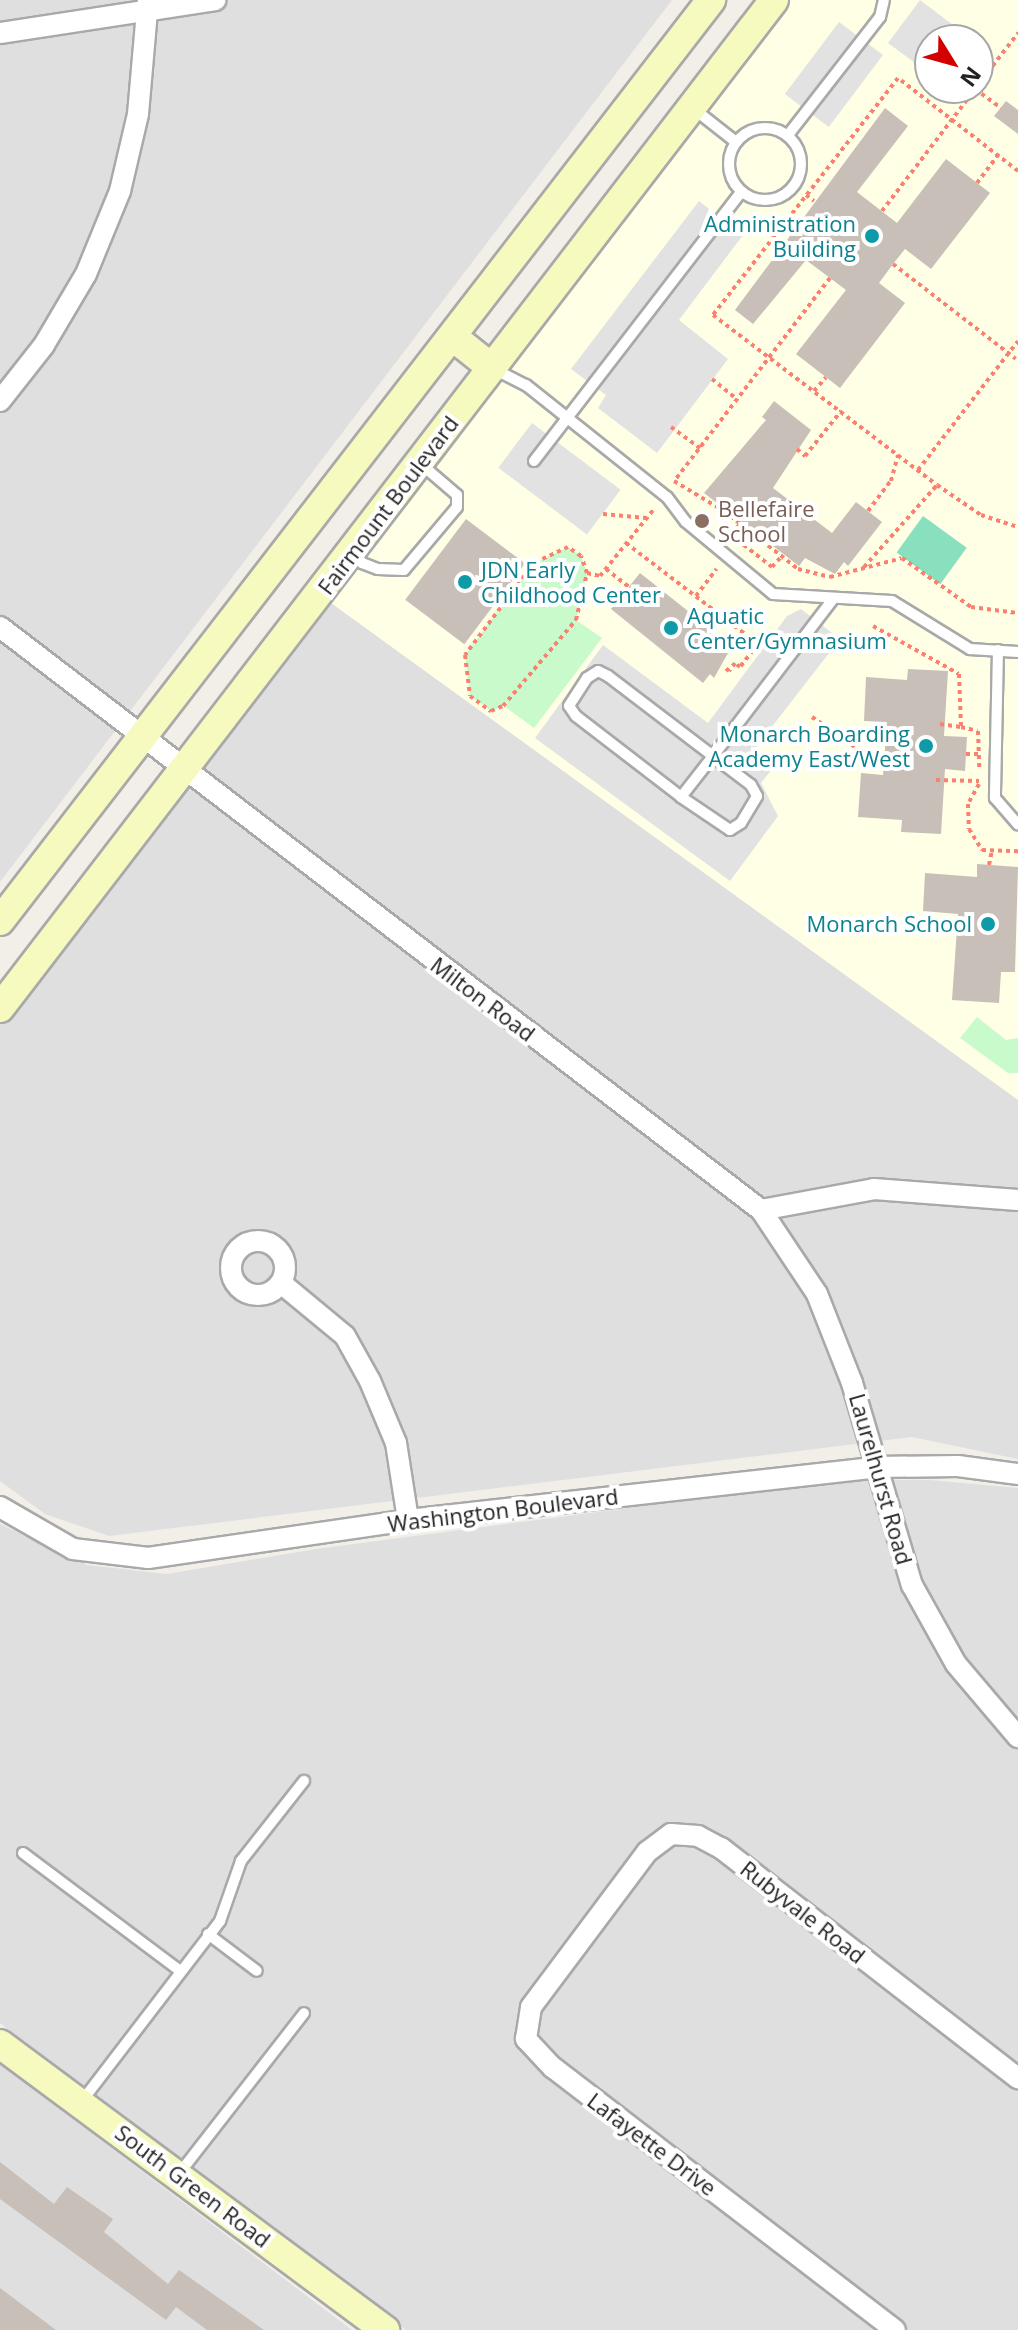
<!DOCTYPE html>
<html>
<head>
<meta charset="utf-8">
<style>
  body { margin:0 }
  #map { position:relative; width:1018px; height:2330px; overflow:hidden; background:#f2efe9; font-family:"Open Sans",sans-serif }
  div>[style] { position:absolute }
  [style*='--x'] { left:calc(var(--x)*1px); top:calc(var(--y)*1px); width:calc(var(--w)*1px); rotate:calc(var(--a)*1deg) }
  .residential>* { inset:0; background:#e0dfdf }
  .education>* { inset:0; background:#ffffe5 }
  .park>* { inset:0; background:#c8facc }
  .pitch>* { inset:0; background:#88e0be; transform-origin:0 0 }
  .parking>* { inset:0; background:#e2e2e2; transform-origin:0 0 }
  .building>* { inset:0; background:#c7bfb8; transform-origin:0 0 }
  .path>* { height:4px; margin-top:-2px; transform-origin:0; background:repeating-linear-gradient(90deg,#fa8072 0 4px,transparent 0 8px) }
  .roads { filter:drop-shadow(2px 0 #a9a9a9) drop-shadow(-2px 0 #a9a9a9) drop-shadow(0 2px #a9a9a9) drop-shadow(0 -2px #a9a9a9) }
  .lane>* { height:10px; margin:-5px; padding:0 5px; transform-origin:5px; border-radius:5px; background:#fff }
  .lane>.ring { margin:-5px; padding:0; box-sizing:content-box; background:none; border:10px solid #fff; border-radius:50% }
  .street>* { height:20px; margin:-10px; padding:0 10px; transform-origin:10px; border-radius:10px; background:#fff }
  .street>.ring { margin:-10px; padding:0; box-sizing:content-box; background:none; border:20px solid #fff; border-radius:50% }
  .secondary>* { height:28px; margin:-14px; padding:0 14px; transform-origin:14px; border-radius:14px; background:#f7fabf }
  .dots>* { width:22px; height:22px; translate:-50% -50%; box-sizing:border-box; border:4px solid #fff; border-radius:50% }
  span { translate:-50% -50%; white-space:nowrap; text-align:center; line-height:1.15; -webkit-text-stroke:8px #fff; paint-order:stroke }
  .culture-label { font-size:22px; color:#0d838f }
  .right { translate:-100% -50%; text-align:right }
  .left { translate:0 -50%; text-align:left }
  .street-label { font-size:22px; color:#222 }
  .education-label { font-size:22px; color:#785e54 }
  .north { position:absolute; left:914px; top:24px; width:80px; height:80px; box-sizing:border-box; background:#fff; border:2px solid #a7a7a7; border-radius:50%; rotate:127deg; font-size:22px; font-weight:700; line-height:32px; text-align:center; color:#222 }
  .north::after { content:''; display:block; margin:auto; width:28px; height:36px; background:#d40000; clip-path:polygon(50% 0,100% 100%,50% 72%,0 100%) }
</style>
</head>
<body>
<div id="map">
  <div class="residential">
    <i style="clip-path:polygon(0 0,672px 0,0 882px)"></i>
    <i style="clip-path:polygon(327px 600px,1018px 1099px,1018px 1459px,912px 1437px,109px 1536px,45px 1514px,0 1481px,0 1022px)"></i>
    <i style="clip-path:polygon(840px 1480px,930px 1480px,1018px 1488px,1018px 2330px,406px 2330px,0 2023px,0 1524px,87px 1565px,167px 1574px,316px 1549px)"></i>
    <i style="clip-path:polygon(0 2064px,352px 2330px,0 2330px)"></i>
  </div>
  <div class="education">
    <i style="clip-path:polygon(evenodd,786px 0,1018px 0,1018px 1100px,327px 600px,786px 0,930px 40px,978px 40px,978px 88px,930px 88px,930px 40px)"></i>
  </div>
  <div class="park">
    <i style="clip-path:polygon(568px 547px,581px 556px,587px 573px,576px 620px,602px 638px,534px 728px,504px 706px,491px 711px,470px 696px,465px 655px,534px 563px)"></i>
    <i style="clip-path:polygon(977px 1017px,1006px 1040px,1018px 1038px,1018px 1073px,1008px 1073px,960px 1038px)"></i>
  </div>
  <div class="pitch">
    <i style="left:923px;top:516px;width:54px;height:45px;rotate:36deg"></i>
  </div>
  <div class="parking">
    <i style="clip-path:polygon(920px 0,973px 40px,930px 40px,930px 74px,888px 43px)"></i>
    <i style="left:839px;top:22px;width:55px;height:90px;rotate:37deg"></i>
    <i style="clip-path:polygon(699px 201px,743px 235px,679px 320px,728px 359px,657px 453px,598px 408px,606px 395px,571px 369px)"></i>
    <i style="left:532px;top:423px;width:111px;height:56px;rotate:37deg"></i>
    <i style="clip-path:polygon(801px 609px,840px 639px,753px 751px,773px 768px,761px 783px,778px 816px,730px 881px,535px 738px,603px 645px,708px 723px,787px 616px)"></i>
  </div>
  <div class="building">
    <i style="clip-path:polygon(1006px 101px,1018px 110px,1018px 134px,994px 116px)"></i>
    <i style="clip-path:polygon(885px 108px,908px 126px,857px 192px,897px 223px,946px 159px,990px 193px,931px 269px,905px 249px,893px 264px,879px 283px,905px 303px,840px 388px,796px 354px,846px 290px,806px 260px,753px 324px,735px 310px)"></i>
    <i style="clip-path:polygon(774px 401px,811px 430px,773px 488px,832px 533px,856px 502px,882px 522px,848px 566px,844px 562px,835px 574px,805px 558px,799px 566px,704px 493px,766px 420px,762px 417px)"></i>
    <i style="left:466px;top:519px;width:74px;height:101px;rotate:37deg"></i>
    <i style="clip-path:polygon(640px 573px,732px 646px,714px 678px,710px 674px,703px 683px,611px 609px)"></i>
    <i style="clip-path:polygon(908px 669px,948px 671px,944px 736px,967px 737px,965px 771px,945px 769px,941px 834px,901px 832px,902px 820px,858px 817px,861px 773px,883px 775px,887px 722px,864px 721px,866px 677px,907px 680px)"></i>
    <i style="clip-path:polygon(977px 864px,1018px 867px,1015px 972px,1001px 972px,999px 1003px,952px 1000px,958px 914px,923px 911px,925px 873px,977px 877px)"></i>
    <i style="clip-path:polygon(0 2162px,54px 2204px,67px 2187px,113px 2219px,104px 2232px,168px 2284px,179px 2270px,264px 2330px,207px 2330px,176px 2307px,166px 2320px,0 2199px)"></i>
    <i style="clip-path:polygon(0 2288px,56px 2330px,0 2330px)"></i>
  </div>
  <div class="path">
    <i style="--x:978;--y:85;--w:66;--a:-52.4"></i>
    <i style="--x:975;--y:89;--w:32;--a:36"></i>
    <i style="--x:1018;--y:171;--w:152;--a:-142.2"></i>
    <i style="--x:898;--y:78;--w:301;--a:128"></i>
    <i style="--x:713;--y:315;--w:281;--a:37.2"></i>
    <i style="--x:937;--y:485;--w:53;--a:34.3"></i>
    <i style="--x:981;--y:515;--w:39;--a:18"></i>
    <i style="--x:977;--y:183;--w:35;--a:-53"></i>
    <i style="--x:806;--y:195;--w:10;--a:37"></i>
    <i style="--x:882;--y:211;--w:155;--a:-52.6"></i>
    <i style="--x:893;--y:264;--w:155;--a:37.7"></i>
    <i style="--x:830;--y:278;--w:256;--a:127.5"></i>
    <i style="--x:674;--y:481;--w:58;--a:31"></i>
    <i style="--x:724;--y:511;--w:94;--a:38.1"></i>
    <i style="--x:798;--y:569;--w:33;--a:14"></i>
    <i style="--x:830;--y:577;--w:74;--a:-14.8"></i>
    <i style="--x:902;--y:558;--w:85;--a:35.4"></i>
    <i style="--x:971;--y:607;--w:47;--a:7.3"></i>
    <i style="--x:712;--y:379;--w:32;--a:39"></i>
    <i style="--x:814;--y:391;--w:18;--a:-49"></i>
    <i style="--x:671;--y:427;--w:36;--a:36"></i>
    <i style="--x:797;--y:449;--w:11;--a:41"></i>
    <i style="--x:805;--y:456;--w:58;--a:-51.3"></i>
    <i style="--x:918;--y:470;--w:163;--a:-52.2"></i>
    <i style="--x:868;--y:511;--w:38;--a:-53"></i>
    <i style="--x:891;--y:481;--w:27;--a:-75"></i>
    <i style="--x:603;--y:514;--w:43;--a:5.3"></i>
    <i style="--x:739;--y:525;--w:13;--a:129"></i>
    <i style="--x:731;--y:535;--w:52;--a:38"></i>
    <i style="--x:772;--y:567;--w:13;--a:-48"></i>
    <i style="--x:626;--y:543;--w:166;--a:37.4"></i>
    <i style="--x:758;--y:644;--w:29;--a:128"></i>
    <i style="--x:740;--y:667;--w:6;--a:-141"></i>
    <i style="--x:735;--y:663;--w:10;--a:127"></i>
    <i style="--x:729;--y:671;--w:8;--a:-140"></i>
    <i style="--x:864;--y:567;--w:110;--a:-48.3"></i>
    <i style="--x:606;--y:569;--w:29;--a:38"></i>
    <i style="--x:587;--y:573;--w:18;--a:-109"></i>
    <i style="--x:581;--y:556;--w:16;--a:-145"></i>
    <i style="--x:568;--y:547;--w:38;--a:155"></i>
    <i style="--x:534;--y:563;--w:115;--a:126.9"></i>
    <i style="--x:465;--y:655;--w:41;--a:83"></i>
    <i style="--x:470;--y:696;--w:26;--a:36"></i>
    <i style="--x:491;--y:711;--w:13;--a:-23"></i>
    <i style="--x:503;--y:706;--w:113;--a:-49.7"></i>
    <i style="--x:576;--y:620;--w:48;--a:-76.8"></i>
    <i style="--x:587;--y:573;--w:13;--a:13"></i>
    <i style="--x:600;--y:576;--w:86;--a:-51.1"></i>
    <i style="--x:696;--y:596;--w:34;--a:-53"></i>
    <i style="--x:873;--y:626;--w:98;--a:29.2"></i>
    <i style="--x:959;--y:674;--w:53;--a:87.8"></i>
    <i style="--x:961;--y:727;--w:17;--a:13"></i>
    <i style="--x:978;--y:731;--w:36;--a:88"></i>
    <i style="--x:812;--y:717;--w:65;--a:34.9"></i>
    <i style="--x:865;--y:754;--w:20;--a:3"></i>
    <i style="--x:940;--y:724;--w:21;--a:8"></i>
    <i style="--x:966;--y:754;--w:13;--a:0"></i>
    <i style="--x:936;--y:780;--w:43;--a:1.3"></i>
    <i style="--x:979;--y:784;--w:23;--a:119"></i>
    <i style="--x:968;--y:804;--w:25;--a:88"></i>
    <i style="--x:969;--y:829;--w:25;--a:58"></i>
    <i style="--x:982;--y:850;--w:36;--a:2"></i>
    <i style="--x:989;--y:865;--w:15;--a:-79"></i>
  </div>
  <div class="roads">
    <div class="lane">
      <i style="--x:694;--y:109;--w:53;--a:38.2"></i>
      <i class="ring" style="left:729px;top:128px;width:62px;height:62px"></i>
      <i style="--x:788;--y:135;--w:150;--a:-52.1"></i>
      <i style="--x:880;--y:17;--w:17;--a:-77"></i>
      <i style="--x:492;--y:368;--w:38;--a:27"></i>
      <i style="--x:526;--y:385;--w:180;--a:38.5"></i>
      <i style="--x:667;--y:497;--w:31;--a:53"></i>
      <i style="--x:686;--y:522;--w:113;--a:39.6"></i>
      <i style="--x:773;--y:594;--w:119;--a:3.4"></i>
      <i style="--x:892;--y:601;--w:92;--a:31.6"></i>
      <i style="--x:970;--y:649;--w:48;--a:3.6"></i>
      <i style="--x:534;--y:461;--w:339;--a:-52.4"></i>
      <i style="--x:354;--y:553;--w:13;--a:51"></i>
      <i style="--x:362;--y:563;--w:17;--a:21"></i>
      <i style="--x:378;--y:569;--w:26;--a:2"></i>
      <i style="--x:404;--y:570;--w:82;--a:-49.9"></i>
      <i style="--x:457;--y:507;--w:12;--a:-90"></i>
      <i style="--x:457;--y:495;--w:48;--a:-139.3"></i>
      <i style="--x:998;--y:650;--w:148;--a:91.2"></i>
      <i style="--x:995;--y:798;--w:35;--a:49"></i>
      <i style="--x:681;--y:797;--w:59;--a:34"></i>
      <i style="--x:730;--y:830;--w:13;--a:-32"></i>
      <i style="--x:741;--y:823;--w:31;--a:-59"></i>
      <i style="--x:757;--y:796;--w:13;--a:-119"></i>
      <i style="--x:751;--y:785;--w:48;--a:-142.7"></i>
      <i style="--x:713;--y:756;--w:132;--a:-142.7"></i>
      <i style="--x:608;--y:676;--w:11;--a:-153"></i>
      <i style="--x:598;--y:671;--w:13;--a:148"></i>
      <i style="--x:587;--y:678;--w:33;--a:123"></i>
      <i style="--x:569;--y:706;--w:12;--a:55"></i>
      <i style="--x:576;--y:716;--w:133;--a:37.6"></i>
      <i style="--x:681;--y:797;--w:52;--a:-52"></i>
      <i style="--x:713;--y:756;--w:198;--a:-52.6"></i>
      <i style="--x:23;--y:1853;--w:195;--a:36.9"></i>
      <i style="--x:208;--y:1934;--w:61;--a:37.1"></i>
      <i style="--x:82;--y:2101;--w:227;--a:-52.5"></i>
      <i style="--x:220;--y:1921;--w:64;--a:-70.7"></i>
      <i style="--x:241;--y:1861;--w:102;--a:-51.8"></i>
      <i style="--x:178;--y:2175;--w:205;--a:-52.1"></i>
    </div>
    <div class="street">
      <i style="--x:0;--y:33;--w:218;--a:-8.7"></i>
      <i style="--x:0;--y:401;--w:71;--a:-51.8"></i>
      <i style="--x:44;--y:345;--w:82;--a:-59.4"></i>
      <i style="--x:86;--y:274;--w:90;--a:-67.7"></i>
      <i style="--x:120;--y:191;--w:79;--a:-76.8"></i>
      <i style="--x:138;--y:114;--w:114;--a:-85"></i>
      <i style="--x:0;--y:627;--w:959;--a:37.46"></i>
      <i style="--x:761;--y:1210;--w:115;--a:-10.5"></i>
      <i style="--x:874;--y:1189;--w:144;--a:4.4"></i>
      <i style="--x:761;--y:1210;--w:101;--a:56.3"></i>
      <i style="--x:817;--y:1294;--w:96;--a:68.5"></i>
      <i style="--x:852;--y:1383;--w:211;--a:73.5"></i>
      <i style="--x:912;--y:1585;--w:90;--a:60.9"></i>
      <i style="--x:956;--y:1664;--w:96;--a:49.7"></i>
      <i class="ring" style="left:231px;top:1241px;width:34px;height:34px"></i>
      <i style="--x:281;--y:1283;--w:83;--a:39.6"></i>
      <i style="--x:345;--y:1336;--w:51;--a:60.9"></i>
      <i style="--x:370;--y:1381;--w:67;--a:67.2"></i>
      <i style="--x:396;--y:1443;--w:78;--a:81.1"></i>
      <i style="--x:0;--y:1507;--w:84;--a:29.9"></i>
      <i style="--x:73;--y:1549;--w:76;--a:6.8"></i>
      <i style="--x:148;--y:1558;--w:263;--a:-8.3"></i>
      <i style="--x:408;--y:1520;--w:472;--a:-6.4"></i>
      <i style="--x:877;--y:1467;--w:81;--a:-0.7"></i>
      <i style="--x:958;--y:1466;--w:61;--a:7.6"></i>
      <i style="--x:895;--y:2330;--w:431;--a:-142.5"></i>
      <i style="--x:553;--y:2068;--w:40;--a:-133"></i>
      <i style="--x:526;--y:2039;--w:32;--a:-81"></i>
      <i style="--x:531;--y:2007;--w:194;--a:-53.2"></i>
      <i style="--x:647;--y:1852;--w:30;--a:-37"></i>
      <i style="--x:671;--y:1834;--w:27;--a:4"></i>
      <i style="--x:698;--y:1836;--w:26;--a:28"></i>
      <i style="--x:721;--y:1848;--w:376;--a:37.8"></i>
    </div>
    <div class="secondary">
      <i style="--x:453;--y:337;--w:50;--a:38.5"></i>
      <i style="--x:0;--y:921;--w:1164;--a:-52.33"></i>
      <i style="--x:0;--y:1008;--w:1271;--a:-52.48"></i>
      <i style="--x:0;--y:2044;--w:480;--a:36.6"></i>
    </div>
  </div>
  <div class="dots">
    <i style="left:872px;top:236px;background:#0f9aa8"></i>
    <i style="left:702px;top:521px;background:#8d6e63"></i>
    <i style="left:465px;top:582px;background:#0f9aa8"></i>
    <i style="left:671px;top:628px;background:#0f9aa8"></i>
    <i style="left:926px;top:746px;background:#0f9aa8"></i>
    <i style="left:988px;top:924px;background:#0f9aa8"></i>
  </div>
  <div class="culture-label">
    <span class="right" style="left:856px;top:236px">Administration<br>Building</span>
    <span class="left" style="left:481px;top:582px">JDN Early<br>Childhood Center</span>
    <span class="left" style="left:687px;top:628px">Aquatic<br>Center/Gymnasium</span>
    <span class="right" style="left:910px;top:746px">Monarch Boarding<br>Academy East/West</span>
    <span class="right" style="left:972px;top:924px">Monarch School</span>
  </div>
  <div class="street-label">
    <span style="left:388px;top:505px;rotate:-53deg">Fairmount Boulevard</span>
    <span style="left:483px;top:999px;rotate:37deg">Milton Road</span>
    <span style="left:881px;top:1479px;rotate:74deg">Laurelhurst Road</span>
    <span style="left:503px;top:1510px;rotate:-7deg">Washington Boulevard</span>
    <span style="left:803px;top:1912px;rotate:38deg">Rubyvale Road</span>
    <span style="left:652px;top:2144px;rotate:37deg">Lafayette Drive</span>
    <span style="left:193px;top:2186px;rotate:37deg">South Green Road</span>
  </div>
  <div class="education-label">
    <span class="left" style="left:718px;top:521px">Bellefaire<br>School</span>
  </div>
  <div class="north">N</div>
</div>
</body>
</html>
